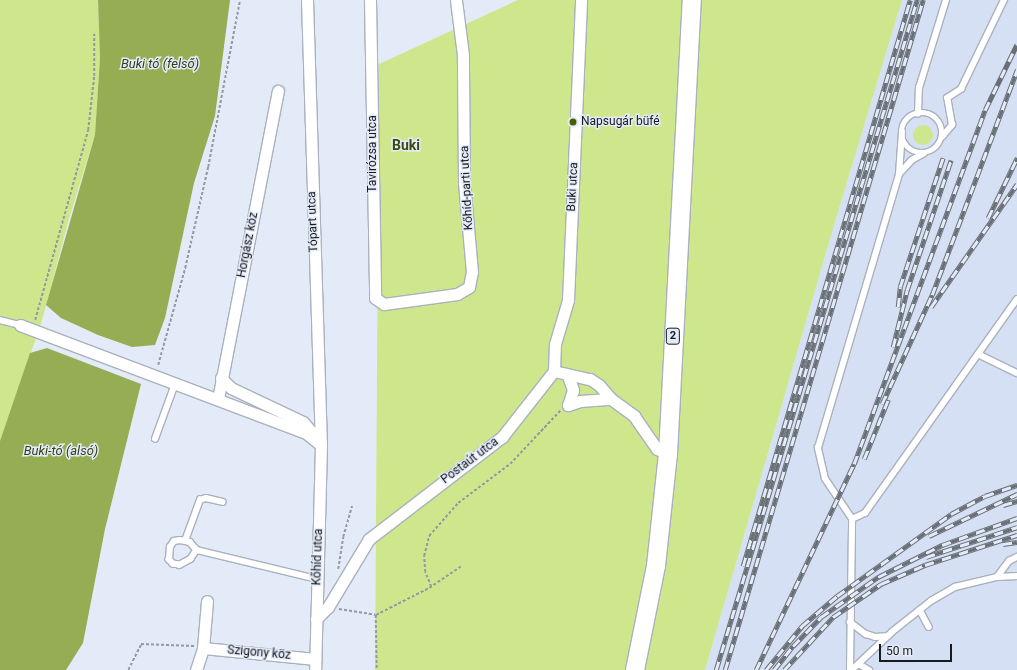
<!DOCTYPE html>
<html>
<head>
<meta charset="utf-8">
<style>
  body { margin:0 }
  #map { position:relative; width:1017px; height:670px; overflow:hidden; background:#e4ebf8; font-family:Roboto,sans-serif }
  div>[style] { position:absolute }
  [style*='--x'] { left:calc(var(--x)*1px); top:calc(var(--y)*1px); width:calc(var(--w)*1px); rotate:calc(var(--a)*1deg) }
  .built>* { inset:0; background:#d5e0f4 }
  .green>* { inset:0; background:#cee78d }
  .round { border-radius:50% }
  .water>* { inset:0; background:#95ad53 }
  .path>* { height:1.5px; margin-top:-0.75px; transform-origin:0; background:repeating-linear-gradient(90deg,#9399a2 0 3px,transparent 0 5px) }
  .roads { filter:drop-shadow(1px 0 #aab1bd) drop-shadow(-1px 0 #aab1bd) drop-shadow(0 1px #aab1bd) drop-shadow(0 -1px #aab1bd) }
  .service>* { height:5.5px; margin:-2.75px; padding:0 2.75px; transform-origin:2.75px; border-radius:2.75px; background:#fff }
  .service>.ring { margin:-2.75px; padding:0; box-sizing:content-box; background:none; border:5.5px solid #fff; border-radius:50% }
  .minor>* { height:11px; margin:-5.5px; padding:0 5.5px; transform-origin:5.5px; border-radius:5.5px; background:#fff }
  .primary>* { height:18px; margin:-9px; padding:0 9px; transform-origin:9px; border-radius:9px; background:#fff }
  .rail>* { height:4.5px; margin-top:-2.25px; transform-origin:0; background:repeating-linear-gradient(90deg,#e4ebf8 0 9px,#6a6f76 0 18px); box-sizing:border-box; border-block:1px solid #6a6f76 }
  .dots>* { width:11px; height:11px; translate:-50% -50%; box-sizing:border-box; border:2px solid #e4ebf8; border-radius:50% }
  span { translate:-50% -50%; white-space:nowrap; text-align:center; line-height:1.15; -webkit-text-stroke:3px #e4ebf8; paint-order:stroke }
  .shield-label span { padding:1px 3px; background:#e4ebf8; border:1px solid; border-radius:3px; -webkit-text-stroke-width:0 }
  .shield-label { font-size:11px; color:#171a1e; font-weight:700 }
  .poi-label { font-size:12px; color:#171a1e }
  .left { translate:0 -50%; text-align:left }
  .street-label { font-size:12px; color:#171a1e }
  .water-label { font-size:13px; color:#343e18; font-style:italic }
  .quarter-label { font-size:14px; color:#3c4911; font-weight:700 }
  .scale { position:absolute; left:879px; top:644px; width:73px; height:18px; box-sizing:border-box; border:2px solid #171a1e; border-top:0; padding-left:5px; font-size:12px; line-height:14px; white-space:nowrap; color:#171a1e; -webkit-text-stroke:3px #e4ebf8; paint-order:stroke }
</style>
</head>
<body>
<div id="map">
  <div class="built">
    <i style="clip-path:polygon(902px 0,1017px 0,1017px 670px,705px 670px,832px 232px)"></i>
  </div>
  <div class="green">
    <i style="clip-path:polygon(0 0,98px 0,100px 58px,95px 135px,69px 219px,41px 324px,0 441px)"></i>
    <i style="clip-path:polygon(518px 0,902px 0,832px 232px,705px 670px,375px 670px,379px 64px)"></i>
    <i class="round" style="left:913px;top:125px;width:20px;height:20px"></i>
  </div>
  <div class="water">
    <i style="clip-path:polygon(98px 0,230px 0,215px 116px,194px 183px,165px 318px,155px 345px,132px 347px,98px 335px,61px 318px,46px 305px,95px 135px,100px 58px)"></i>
    <i style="clip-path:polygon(47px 348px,141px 384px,105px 529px,83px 643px,66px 670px,0 670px,0 441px,30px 353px)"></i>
  </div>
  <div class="path">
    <i style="--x:35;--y:320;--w:197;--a:-74.4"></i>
    <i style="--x:88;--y:130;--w:54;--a:-83.7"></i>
    <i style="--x:94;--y:76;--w:42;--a:-90"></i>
    <i style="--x:158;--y:365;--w:101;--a:-74.4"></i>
    <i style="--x:185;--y:268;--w:104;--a:-77.2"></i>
    <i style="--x:208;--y:167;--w:170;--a:-79.2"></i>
    <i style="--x:461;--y:567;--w:36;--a:146"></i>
    <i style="--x:431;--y:587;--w:16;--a:-112"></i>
    <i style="--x:425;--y:572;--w:16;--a:-94"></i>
    <i style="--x:424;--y:556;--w:21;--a:-76"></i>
    <i style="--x:429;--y:536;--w:44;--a:-48.7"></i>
    <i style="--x:458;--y:503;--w:65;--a:-36.9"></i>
    <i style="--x:510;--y:464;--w:73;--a:-46.7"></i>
    <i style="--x:338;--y:569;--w:32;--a:-81"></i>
    <i style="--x:343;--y:537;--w:32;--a:-74"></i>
    <i style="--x:339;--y:609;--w:37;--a:9"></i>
    <i style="--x:376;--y:615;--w:62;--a:-27"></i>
    <i style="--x:376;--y:615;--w:55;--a:89"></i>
    <i style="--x:128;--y:670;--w:29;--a:-63"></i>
    <i style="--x:141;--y:644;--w:53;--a:2.2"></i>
  </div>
  <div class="roads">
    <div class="service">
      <i class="ring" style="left:902px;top:113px;width:34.5px;height:34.5px"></i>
      <i style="--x:918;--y:114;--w:26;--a:-88"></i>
      <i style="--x:919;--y:88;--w:92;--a:-72.9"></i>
      <i style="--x:942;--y:137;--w:16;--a:-50"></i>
      <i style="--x:952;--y:125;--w:27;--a:-100"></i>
      <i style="--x:947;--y:98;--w:17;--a:-33"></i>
      <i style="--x:961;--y:89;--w:99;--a:-64.2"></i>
      <i style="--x:899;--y:174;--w:19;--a:-47"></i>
      <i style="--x:912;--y:160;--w:13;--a:-29"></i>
      <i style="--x:0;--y:320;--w:21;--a:14"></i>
      <i style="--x:978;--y:354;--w:43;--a:26"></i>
      <i style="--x:155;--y:439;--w:59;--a:-70"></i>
      <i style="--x:852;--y:519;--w:14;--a:-25"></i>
      <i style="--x:865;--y:513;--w:262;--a:-54.6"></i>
      <i style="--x:185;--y:541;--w:44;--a:-69.9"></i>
      <i style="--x:200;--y:500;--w:6;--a:-18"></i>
      <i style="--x:206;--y:498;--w:17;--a:13"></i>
      <i style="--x:197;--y:550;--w:11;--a:124"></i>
      <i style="--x:191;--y:559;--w:13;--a:151"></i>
      <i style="--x:180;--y:565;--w:7;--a:-172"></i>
      <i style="--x:173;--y:564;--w:6;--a:-135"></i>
      <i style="--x:169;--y:560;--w:13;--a:-86"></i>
      <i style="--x:170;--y:547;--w:7;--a:-56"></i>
      <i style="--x:174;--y:541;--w:6;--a:-9"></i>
      <i style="--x:180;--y:540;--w:10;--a:11"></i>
      <i style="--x:190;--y:542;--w:11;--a:49"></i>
      <i style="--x:197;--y:550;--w:123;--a:13.6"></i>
      <i style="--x:997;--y:577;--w:20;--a:-53"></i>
      <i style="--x:1009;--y:561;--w:9;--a:-27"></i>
      <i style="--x:920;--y:610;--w:19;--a:62"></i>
      <i style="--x:850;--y:622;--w:20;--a:37"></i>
      <i style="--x:866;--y:634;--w:10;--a:17"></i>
      <i style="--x:876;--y:637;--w:11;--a:-5"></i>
      <i style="--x:859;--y:664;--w:12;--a:31"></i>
      <i style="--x:850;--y:670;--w:151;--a:-89.2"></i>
      <i style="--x:852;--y:519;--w:48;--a:-124"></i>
      <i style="--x:825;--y:479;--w:32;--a:-103"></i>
      <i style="--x:818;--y:448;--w:286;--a:-73.5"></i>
      <i style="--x:899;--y:174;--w:42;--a:-85.9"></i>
      <i style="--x:852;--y:670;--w:55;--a:-43.5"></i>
      <i style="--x:892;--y:632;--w:50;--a:-38.5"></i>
      <i style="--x:931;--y:601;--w:28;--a:-30"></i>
      <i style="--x:955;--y:587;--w:43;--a:-13.4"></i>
      <i style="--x:997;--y:577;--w:20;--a:-3"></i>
    </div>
    <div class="minor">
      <i style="--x:307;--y:0;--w:445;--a:88.2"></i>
      <i style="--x:321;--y:445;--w:225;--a:91.5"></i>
      <i style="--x:370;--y:0;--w:298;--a:89"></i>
      <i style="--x:375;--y:298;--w:11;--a:34"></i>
      <i style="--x:384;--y:304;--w:74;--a:-7.8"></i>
      <i style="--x:457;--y:294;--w:14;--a:-30"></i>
      <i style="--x:469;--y:287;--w:15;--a:-79"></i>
      <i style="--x:472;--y:272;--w:90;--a:-95.1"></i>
      <i style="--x:464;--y:182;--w:127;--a:-90.5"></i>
      <i style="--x:463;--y:55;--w:55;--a:-97.3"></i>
      <i style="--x:20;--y:325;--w:306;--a:20.7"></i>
      <i style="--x:306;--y:433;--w:19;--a:39"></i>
      <i style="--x:554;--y:371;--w:27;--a:-88"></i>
      <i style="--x:555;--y:344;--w:46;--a:-73.5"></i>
      <i style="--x:568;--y:300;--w:300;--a:-87.5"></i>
      <i style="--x:554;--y:371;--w:37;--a:13"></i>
      <i style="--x:590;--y:379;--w:11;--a:34"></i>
      <i style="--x:599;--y:385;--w:18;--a:49"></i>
      <i style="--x:611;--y:399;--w:29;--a:36"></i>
      <i style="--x:634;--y:416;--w:40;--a:55.1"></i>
      <i style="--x:657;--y:449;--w:12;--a:24"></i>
      <i style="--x:568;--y:376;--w:15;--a:70"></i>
      <i style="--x:573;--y:390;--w:16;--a:108"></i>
      <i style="--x:221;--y:378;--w:14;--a:45"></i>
      <i style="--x:231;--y:388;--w:80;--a:25.3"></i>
      <i style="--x:303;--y:422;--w:20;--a:49"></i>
      <i style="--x:218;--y:399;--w:314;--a:-79"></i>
      <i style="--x:568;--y:405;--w:13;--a:-18"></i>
      <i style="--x:580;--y:401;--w:31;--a:-4"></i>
      <i style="--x:316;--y:619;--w:17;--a:-45"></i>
      <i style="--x:328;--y:607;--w:79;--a:-58.9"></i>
      <i style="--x:369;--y:539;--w:168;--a:-37.5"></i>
      <i style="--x:502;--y:437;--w:84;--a:-51.8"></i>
      <i style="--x:203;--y:648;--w:113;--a:5.6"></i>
      <i style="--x:196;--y:670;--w:23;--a:-72"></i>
      <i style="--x:203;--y:648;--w:47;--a:-85.1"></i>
    </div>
    <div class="primary">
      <i style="--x:635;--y:670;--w:106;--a:-78.6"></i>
      <i style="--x:656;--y:566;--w:113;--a:-83.9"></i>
      <i style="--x:668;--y:454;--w:455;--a:-87"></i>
    </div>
  </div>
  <div class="rail">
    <i style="--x:988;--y:218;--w:67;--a:-64.2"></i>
    <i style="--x:898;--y:307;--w:20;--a:-84"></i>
    <i style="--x:900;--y:287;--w:136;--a:-71.6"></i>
    <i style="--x:931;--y:307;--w:150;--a:-55"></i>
    <i style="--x:893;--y:347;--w:59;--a:-76.2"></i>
    <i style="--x:907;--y:290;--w:137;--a:-71.3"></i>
    <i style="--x:882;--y:404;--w:120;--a:-65.4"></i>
    <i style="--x:932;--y:295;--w:241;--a:-69.3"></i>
    <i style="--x:864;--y:459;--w:64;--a:-67.9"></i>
    <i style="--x:1003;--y:505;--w:15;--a:-16"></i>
    <i style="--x:929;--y:536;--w:98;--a:-25.5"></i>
    <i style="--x:1003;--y:544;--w:14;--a:-8"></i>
    <i style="--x:926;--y:557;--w:96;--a:-18.2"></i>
    <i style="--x:743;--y:566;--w:590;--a:-73.56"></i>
    <i style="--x:716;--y:670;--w:700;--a:-73.3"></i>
    <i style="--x:725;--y:670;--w:699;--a:-73.54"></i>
    <i style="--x:756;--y:670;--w:228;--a:-64.6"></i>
    <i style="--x:854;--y:464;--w:377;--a:-69.7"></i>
    <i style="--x:985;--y:110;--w:73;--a:-64.1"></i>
    <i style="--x:766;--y:670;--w:57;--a:-50.7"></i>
    <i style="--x:802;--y:626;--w:46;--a:-40.6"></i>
    <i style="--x:837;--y:596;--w:140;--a:-35.7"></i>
    <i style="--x:951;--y:514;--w:38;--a:-28"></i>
    <i style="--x:985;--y:496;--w:34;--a:-19"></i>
    <i style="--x:774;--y:670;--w:31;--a:-52"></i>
    <i style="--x:793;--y:646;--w:40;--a:-46"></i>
    <i style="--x:821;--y:617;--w:70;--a:-35.1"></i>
    <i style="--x:878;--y:577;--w:72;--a:-26.6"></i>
    <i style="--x:942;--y:545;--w:80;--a:-19.8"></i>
    <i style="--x:784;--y:670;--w:72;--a:-47.2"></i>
    <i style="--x:833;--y:617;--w:58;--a:-34.5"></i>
    <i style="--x:881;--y:584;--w:48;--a:-23.4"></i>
    <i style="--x:925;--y:565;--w:97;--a:-18.1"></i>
  </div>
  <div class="dots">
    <i style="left:573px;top:122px;background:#4c5e02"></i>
  </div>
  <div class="shield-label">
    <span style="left:673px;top:336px">2</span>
  </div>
  <div class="poi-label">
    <span class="left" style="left:581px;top:122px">Napsugár büfé</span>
  </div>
  <div class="street-label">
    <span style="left:373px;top:154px;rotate:-90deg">Tavirózsa utca</span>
    <span style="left:573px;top:187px;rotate:-87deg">Buki utca</span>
    <span style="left:467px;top:188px;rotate:-93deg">Kőhíd-parti utca</span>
    <span style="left:313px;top:222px;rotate:-92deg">Tópart utca</span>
    <span style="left:248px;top:245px;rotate:-79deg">Horgász köz</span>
    <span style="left:470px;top:461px;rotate:-37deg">Postaút utca</span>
    <span style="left:318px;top:557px;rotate:-88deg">Kőhíd utca</span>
    <span style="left:259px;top:653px;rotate:5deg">Szigony köz</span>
  </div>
  <div class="water-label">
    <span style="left:160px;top:64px">Buki tó (felső)</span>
    <span style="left:61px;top:451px">Buki-tó (alsó)</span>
  </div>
  <div class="quarter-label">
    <span style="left:406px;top:145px">Buki</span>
  </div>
  <div class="scale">50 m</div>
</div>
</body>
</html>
